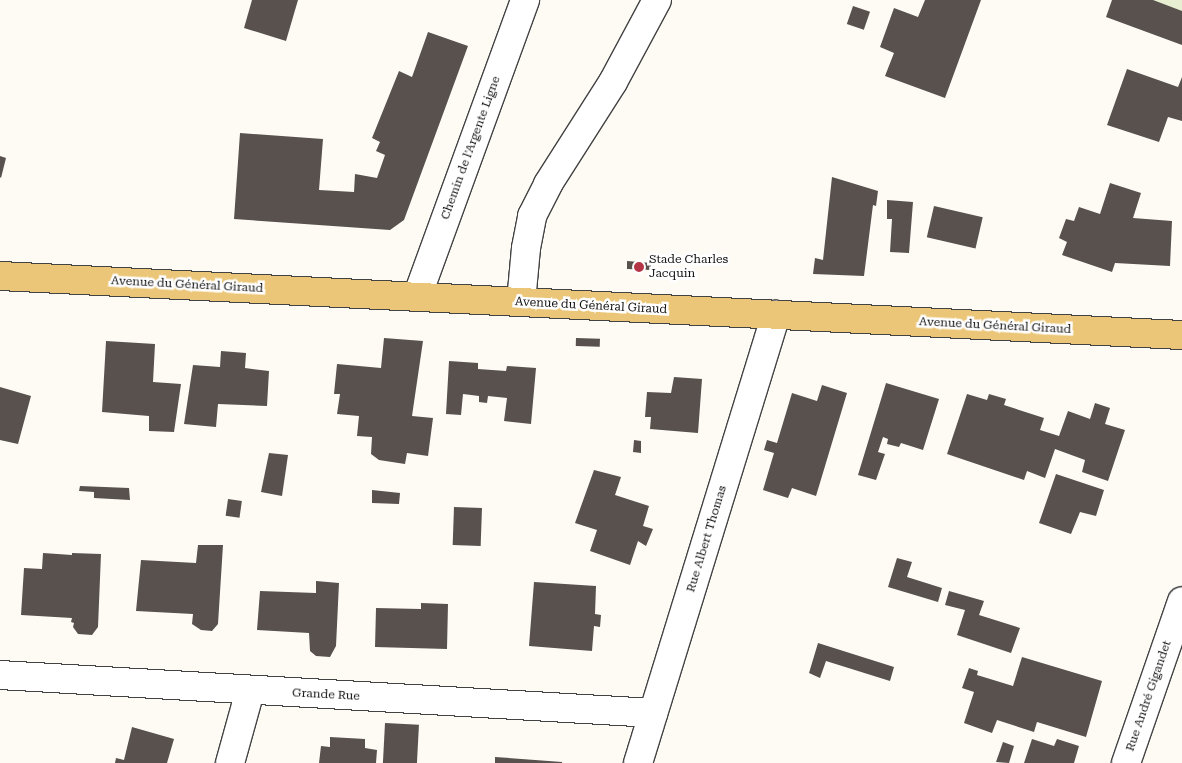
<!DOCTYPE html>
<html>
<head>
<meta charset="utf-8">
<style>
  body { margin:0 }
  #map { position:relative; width:1182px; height:763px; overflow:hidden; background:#fefbf5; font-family:"Roboto Serif",serif }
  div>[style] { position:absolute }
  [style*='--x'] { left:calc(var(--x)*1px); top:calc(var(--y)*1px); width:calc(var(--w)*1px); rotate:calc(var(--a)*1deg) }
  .pitch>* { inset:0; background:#e7eed1 }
  .building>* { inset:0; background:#58514e; transform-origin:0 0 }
  .roads { filter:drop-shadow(1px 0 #434343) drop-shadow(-1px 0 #434343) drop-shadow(0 1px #434343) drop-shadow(0 -1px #434343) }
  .minor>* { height:28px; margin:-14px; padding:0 14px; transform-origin:14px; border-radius:14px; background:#fff }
  .major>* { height:28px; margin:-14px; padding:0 14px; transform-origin:14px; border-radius:14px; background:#ebc678 }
  .dots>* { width:14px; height:14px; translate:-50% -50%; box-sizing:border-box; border:2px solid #fff; border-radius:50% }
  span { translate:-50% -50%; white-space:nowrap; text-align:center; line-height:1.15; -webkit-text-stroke:5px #fff; paint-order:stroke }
  .street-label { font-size:12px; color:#101010 }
  .poi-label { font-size:12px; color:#101010 }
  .left { translate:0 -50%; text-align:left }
</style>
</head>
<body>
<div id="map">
  <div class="pitch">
    <i style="clip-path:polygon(1148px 0,1182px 0,1182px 13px)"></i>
  </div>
  <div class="building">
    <i style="clip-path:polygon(252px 0,298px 0,286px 41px,244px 28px)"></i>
    <i style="clip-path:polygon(925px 0,981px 0,945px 98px,885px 76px,894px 53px,880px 47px,894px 8px,918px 17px)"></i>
    <i style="clip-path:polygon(1112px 0,1153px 0,1182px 11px,1182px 45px,1106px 17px)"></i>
    <i style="left:853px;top:6px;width:18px;height:19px;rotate:19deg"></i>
    <i style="clip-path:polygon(428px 32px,468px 46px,404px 220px,390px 230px,234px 219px,240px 133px,323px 139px,319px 190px,354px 192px,355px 174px,377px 178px,385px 155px,376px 151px,380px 142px,372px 138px,399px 71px,412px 77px)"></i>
    <i style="clip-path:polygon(1127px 69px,1178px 87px,1182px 77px,1182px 121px,1168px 117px,1159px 142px,1107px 125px)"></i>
    <i style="clip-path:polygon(0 156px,6px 158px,1px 178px,0 177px)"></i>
    <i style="clip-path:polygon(832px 177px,878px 191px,876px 206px,873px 205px,864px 276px,813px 274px,815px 258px,823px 260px)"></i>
    <i style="clip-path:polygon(1110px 183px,1141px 193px,1133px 218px,1172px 221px,1170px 266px,1115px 263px,1112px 272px,1062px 255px,1067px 242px,1059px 238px,1066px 219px,1074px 221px,1079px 207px,1100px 214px)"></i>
    <i style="clip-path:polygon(887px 200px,913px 202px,909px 253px,890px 252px,892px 219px,887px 219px)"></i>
    <i style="left:934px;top:206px;width:50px;height:32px;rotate:13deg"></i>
    <i style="clip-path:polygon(627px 261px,651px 263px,651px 270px,627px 269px)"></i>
    <i style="clip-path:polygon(384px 338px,423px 341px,412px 416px,433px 418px,428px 456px,407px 453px,405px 464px,379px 460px,371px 454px,372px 437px,357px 436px,359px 416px,337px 414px,340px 394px,334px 394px,337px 364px,381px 368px)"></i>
    <i style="left:576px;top:338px;width:24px;height:8px;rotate:2deg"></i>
    <i style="clip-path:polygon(106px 341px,155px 344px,153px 382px,181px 384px,174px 432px,149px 431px,149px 416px,102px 412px)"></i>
    <i style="clip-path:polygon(221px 351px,246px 353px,245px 368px,269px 371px,267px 406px,218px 404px,216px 427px,184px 424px,193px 365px,220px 367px)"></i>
    <i style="clip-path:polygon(449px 361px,478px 363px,478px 369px,506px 371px,507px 366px,536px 368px,531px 424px,504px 421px,507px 398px,488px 396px,487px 403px,479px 402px,479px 396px,463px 394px,461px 415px,446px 414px)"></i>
    <i style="clip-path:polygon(674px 377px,702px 379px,698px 433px,650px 429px,651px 417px,645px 417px,647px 392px,671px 393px)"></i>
    <i style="clip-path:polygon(886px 383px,939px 399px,923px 450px,901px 443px,899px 447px,887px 444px,888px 439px,883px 437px,878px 452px,885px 454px,876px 480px,858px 475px)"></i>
    <i style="clip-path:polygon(822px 385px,847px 393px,816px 496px,792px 488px,788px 498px,763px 490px,774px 453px,764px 450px,767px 440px,777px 443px,792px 393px,817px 401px)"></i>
    <i style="clip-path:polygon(0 387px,31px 396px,18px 444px,0 440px)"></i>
    <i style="clip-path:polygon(967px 394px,987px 400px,989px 394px,1006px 399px,1004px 405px,1044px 418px,1040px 430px,1059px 436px,1068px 411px,1090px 419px,1095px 403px,1110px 408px,1105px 424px,1125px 430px,1108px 481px,1082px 472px,1085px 460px,1055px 449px,1045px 478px,1027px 471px,1024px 480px,947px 454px)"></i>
    <i style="clip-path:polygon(634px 440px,641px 441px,641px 453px,633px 452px)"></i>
    <i style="clip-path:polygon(269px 453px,288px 455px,282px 496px,261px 492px)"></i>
    <i style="clip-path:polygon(594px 470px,621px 477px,615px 495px,649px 506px,643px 526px,653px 529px,646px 546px,638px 541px,630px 565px,590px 551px,597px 530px,575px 523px)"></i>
    <i style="clip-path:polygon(1056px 474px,1104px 490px,1096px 516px,1080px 512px,1071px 534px,1039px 523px)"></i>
    <i style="clip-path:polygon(80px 486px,129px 488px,130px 500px,94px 498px,94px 492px,79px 491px)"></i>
    <i style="clip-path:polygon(372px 490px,400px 493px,399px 504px,372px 503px)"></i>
    <i style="left:228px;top:499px;width:14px;height:17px;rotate:8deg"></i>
    <i style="left:454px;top:507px;width:28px;height:38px;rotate:2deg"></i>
    <i style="clip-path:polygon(198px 545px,223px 545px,218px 624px,212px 631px,201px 630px,192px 624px,193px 614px,136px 611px,141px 560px,196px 563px)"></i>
    <i style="clip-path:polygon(43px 553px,72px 555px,72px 553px,101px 554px,98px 627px,92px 635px,78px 634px,73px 627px,74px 623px,71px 622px,72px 618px,21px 615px,24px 568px,42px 569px)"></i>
    <i style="clip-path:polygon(897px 558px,912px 562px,907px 577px,942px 588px,938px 602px,888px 587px)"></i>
    <i style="clip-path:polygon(316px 581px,339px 583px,336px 646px,330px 657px,316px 656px,310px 651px,309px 633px,257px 630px,260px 591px,316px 593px)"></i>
    <i style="clip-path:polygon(534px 582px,596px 586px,595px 614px,601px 615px,600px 627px,594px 626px,592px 651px,529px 646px)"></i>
    <i style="clip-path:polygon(949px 591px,984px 601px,979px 615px,1020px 628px,1011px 653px,957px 635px,965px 610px,945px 605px)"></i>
    <i style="clip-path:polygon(421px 603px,448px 604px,447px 649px,375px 647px,376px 608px,421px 609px)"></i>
    <i style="clip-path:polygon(818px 643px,894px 667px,890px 681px,826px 661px,820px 678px,809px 673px)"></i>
    <i style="clip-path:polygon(1022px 657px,1102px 681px,1086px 737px,1037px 722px,1034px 732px,997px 720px,992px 733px,964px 723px,974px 692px,962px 688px,969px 668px,978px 671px,977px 675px,1013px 686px)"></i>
    <i style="left:385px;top:723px;width:34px;height:40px;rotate:3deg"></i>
    <i style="clip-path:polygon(132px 727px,174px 739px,167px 763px,115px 763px,116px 758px,124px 760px)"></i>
    <i style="clip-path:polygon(330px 737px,365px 739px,365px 748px,377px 750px,376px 763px,319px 763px,321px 746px,330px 747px)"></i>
    <i style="clip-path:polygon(1032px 739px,1054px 746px,1057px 739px,1079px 746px,1074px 763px,1024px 763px)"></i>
    <i style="clip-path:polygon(1003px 742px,1014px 746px,1009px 763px,996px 762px)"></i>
    <i style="clip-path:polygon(495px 757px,562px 762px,562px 763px,495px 763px)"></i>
  </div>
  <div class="roads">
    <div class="minor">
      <i style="--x:417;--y:297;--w:316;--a:-70"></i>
      <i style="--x:521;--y:302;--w:54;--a:-84.7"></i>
      <i style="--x:526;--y:248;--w:33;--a:-79"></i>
      <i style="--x:532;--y:216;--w:36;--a:-63"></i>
      <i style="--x:548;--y:184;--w:121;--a:-57.5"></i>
      <i style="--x:613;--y:82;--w:93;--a:-61.8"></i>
      <i style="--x:0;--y:675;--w:654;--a:3.33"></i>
      <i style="--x:230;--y:763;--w:75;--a:-74.5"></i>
      <i style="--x:638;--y:763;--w:469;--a:-72.9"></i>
      <i style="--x:1126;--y:763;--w:171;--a:-70.9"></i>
    </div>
    <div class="major">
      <i style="--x:0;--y:276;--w:1183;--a:2.86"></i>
    </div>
  </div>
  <div class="dots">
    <i style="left:639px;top:267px;background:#b43545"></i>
  </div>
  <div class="street-label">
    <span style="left:471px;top:148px;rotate:-70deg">Chemin de l'Argente Ligne</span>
    <span style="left:187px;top:285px;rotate:3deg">Avenue du Général Giraud</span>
    <span style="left:591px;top:306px;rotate:3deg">Avenue du Général Giraud</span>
    <span style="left:995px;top:326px;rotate:3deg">Avenue du Général Giraud</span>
    <span style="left:707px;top:539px;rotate:-73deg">Rue Albert Thomas</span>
    <span style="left:326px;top:695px;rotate:3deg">Grande Rue</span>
    <span style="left:1149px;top:696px;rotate:-71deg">Rue André Gigandet</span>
  </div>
  <div class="poi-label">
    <span class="left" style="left:649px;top:267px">Stade Charles<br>Jacquin</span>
  </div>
</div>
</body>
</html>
